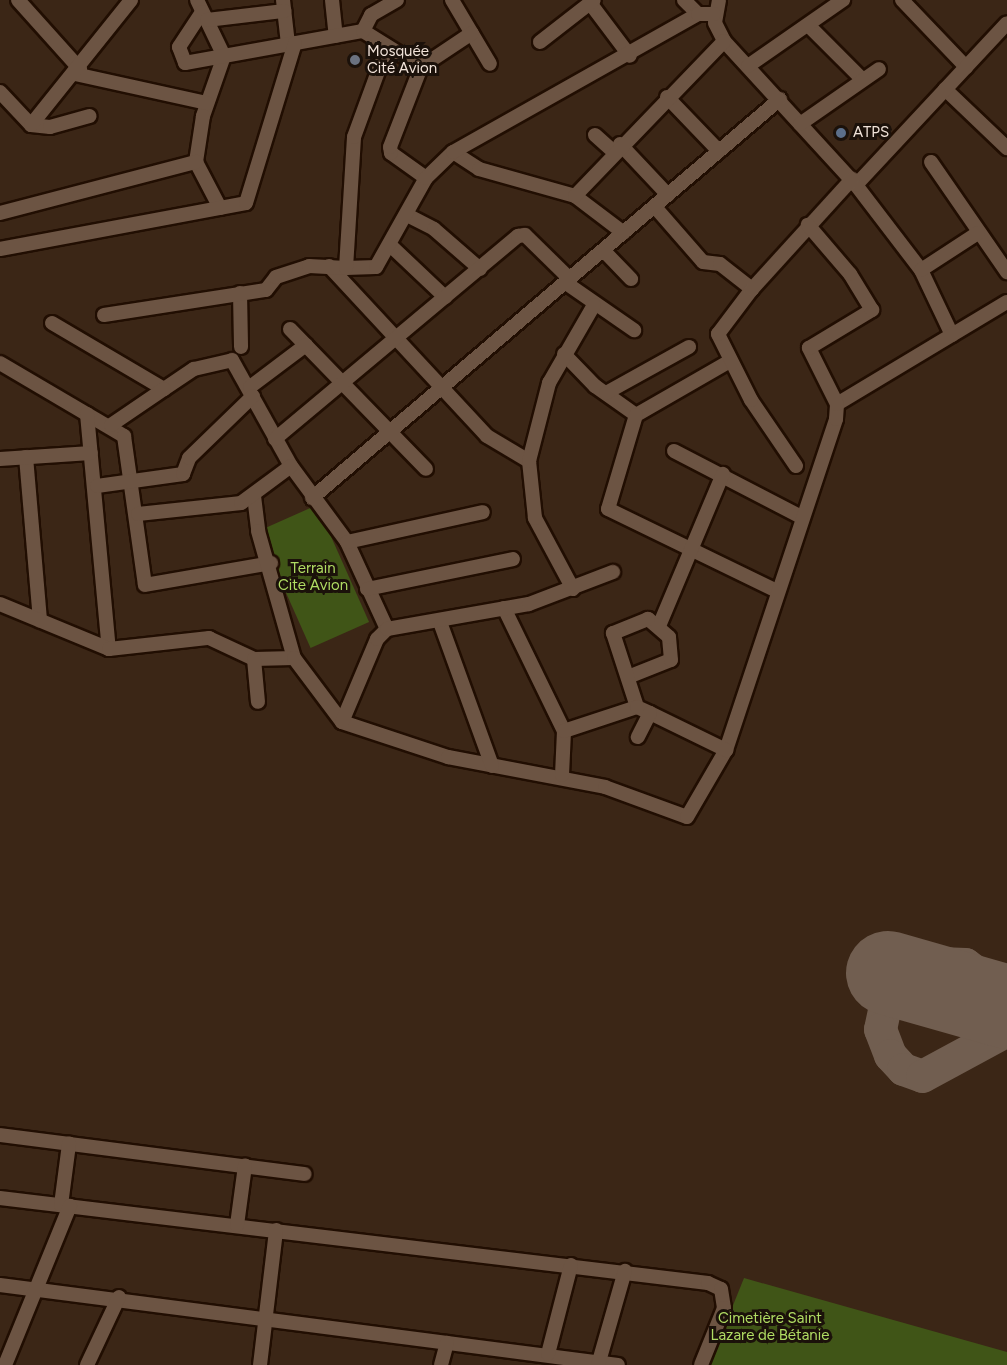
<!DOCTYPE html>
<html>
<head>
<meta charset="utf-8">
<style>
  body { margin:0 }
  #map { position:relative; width:1007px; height:1365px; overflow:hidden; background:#3b2616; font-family:Figtree,sans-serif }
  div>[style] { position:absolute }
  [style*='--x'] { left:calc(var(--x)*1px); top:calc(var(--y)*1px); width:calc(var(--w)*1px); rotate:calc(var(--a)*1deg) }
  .green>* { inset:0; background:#405517; transform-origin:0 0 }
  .taxiway>* { height:33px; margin:-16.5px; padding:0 16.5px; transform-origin:16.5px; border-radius:16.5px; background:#715e50 }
  .runway>* { height:84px; margin:-42px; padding:0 42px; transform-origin:42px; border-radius:42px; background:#715e50 }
  .roads { filter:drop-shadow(2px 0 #210e02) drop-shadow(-2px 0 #210e02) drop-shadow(0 2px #210e02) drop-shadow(0 -2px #210e02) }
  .minor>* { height:14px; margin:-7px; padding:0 7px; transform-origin:7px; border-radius:7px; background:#6c5443 }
  .dots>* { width:16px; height:16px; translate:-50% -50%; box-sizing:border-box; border:3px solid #1b110a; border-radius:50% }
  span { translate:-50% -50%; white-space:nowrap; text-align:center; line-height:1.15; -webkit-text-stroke:6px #1b110a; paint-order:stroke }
  .poi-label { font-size:15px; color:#f1e3d9 }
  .left { translate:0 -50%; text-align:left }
  .park-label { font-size:15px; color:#b0dc63 }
</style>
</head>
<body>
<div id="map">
  <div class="green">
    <i style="left:317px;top:505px;width:128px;height:64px;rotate:66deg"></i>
    <i style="clip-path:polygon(744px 1278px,1007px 1352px,1007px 1365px,709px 1365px)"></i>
  </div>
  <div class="taxiway">
    <i style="--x:1001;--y:1005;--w:31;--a:-122"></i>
    <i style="--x:985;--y:979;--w:25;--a:-143"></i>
    <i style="--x:965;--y:964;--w:51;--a:-177.8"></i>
    <i style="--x:914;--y:962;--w:31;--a:140"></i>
    <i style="--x:890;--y:982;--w:48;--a:102"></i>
    <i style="--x:880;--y:1029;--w:28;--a:69"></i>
    <i style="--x:890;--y:1055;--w:19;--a:47"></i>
    <i style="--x:903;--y:1069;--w:20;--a:20"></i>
    <i style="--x:922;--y:1076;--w:97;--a:-28.4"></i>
  </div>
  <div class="runway">
    <i style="--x:888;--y:973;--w:124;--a:15.9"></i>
  </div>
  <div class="roads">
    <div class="minor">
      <i style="--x:18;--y:0;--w:93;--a:48.1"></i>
      <i style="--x:197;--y:0;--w:62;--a:64.3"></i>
      <i style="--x:224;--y:56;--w:64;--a:109.3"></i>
      <i style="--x:203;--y:116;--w:47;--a:98.7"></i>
      <i style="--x:196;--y:162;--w:52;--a:62.4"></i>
      <i style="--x:283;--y:0;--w:44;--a:83.5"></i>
      <i style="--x:332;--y:0;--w:36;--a:84"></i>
      <i style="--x:452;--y:0;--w:74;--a:59.3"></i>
      <i style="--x:684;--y:0;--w:20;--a:45"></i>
      <i style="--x:719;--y:0;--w:23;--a:100"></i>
      <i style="--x:715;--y:23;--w:20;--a:63"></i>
      <i style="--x:724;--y:41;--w:195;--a:47.5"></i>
      <i style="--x:856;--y:185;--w:107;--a:52.6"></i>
      <i style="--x:921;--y:270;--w:72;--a:64.5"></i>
      <i style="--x:902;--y:0;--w:93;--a:46.3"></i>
      <i style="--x:590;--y:3;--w:66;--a:53"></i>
      <i style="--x:202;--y:12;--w:42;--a:123.3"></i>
      <i style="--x:179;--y:47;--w:17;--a:69"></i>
      <i style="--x:185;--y:63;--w:181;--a:-10.2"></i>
      <i style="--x:363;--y:31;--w:68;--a:31.8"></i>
      <i style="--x:207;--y:20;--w:78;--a:-6.7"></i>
      <i style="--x:810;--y:27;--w:74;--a:45"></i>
      <i style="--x:363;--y:31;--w:18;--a:-63"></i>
      <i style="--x:371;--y:15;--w:30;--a:-30"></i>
      <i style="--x:540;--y:42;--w:68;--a:-37.9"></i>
      <i style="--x:748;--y:66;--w:116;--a:-34.8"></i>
      <i style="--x:75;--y:74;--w:135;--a:12.4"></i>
      <i style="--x:945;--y:89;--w:86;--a:43.6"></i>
      <i style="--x:0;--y:92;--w:45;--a:46.8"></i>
      <i style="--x:31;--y:125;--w:19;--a:6"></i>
      <i style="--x:50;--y:127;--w:41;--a:-15.4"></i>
      <i style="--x:667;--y:97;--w:75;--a:46.1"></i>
      <i style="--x:800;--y:124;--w:96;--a:-34.8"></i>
      <i style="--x:31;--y:125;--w:160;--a:-51.3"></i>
      <i style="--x:595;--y:135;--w:24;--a:42"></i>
      <i style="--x:620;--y:144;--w:70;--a:46.7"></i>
      <i style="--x:453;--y:152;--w:31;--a:33"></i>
      <i style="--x:479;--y:169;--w:100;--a:15.7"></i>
      <i style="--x:575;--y:196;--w:61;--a:37.1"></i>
      <i style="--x:931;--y:162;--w:134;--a:55.4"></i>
      <i style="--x:426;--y:178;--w:43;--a:-144.5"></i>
      <i style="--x:391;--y:153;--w:6;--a:-99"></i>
      <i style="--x:390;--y:147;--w:86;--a:-68.8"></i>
      <i style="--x:421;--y:67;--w:61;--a:-33.7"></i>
      <i style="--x:856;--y:185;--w:221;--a:-47"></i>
      <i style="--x:575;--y:196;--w:215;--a:-46.1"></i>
      <i style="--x:655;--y:207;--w:73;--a:48.9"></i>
      <i style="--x:703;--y:262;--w:17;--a:7"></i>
      <i style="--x:720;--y:264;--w:41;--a:38"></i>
      <i style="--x:0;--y:213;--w:203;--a:-14.6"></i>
      <i style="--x:407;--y:215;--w:30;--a:27"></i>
      <i style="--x:434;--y:229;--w:61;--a:41"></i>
      <i style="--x:390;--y:245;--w:76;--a:43.4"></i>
      <i style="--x:0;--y:249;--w:250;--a:-10.6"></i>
      <i style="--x:246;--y:203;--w:167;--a:-73"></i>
      <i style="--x:604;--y:251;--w:39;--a:46"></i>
      <i style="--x:329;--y:266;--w:232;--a:47.1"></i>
      <i style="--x:487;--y:436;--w:49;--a:30.8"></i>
      <i style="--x:346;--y:268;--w:30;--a:-2"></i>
      <i style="--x:376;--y:267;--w:102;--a:-60.7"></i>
      <i style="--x:426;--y:178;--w:37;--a:-44"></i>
      <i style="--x:453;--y:152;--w:281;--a:-29.4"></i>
      <i style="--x:698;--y:14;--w:16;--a:0"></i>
      <i style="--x:921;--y:270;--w:68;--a:-33"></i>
      <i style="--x:566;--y:283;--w:83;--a:34.7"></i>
      <i style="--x:240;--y:293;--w:54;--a:88.9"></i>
      <i style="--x:104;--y:315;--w:164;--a:-8.8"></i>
      <i style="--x:266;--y:290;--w:16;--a:-52"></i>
      <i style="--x:276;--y:277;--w:35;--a:-18"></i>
      <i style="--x:309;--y:266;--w:37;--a:3"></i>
      <i style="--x:346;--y:268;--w:131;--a:-86.5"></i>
      <i style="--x:354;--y:137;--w:96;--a:-69.9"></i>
      <i style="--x:52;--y:323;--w:130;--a:30.5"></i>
      <i style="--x:164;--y:389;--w:36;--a:-34"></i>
      <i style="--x:194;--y:369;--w:39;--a:-13"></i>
      <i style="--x:232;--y:360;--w:121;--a:60.9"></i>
      <i style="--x:291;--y:466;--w:94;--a:53.6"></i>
      <i style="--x:347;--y:542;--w:96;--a:65.3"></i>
      <i style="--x:290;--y:329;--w:195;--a:45.8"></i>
      <i style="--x:564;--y:354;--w:45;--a:45.9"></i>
      <i style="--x:595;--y:386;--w:50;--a:35.3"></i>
      <i style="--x:730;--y:361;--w:108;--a:150.1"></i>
      <i style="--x:636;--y:415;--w:98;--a:106.6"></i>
      <i style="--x:608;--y:509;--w:186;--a:25.9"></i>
      <i style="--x:0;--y:363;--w:144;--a:30.5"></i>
      <i style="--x:124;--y:436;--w:150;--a:82"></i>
      <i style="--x:145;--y:585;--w:128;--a:-9.9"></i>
      <i style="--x:250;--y:387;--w:70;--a:-36.9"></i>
      <i style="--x:606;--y:393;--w:95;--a:-29"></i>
      <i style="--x:837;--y:404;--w:198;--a:-31"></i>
      <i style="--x:87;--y:414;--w:236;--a:84.7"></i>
      <i style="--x:111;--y:425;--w:64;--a:-34.2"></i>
      <i style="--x:275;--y:439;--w:317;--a:-39.9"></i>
      <i style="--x:518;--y:236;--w:7;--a:-8"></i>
      <i style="--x:525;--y:235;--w:63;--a:44.4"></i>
      <i style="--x:674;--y:451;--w:145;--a:27.4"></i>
      <i style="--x:26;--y:457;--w:164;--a:85.1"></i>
      <i style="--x:0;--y:459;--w:91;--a:-3.8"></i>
      <i style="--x:796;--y:466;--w:80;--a:-124.3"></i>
      <i style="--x:751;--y:400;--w:74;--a:-116.6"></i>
      <i style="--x:718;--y:334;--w:56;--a:-52.9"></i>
      <i style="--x:752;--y:289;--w:149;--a:-47.7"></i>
      <i style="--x:97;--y:486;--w:87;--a:-7.9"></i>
      <i style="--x:183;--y:474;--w:17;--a:-69"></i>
      <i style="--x:189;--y:458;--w:89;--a:-44.1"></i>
      <i style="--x:254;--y:496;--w:35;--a:83"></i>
      <i style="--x:258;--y:531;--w:132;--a:74.2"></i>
      <i style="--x:312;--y:498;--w:615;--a:-40.45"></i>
      <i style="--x:138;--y:514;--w:104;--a:-6.1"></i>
      <i style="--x:241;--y:503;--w:62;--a:-36.5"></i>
      <i style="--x:347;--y:542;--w:139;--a:-12.4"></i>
      <i style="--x:367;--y:589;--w:149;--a:-11.6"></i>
      <i style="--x:573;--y:589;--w:81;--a:-118.2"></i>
      <i style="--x:535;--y:518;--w:57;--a:-96"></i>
      <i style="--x:529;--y:461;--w:81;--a:-75.6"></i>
      <i style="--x:549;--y:383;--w:90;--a:-60"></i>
      <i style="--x:0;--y:604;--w:118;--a:22.4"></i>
      <i style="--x:109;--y:649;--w:101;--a:-6.3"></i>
      <i style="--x:209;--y:638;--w:50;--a:25"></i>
      <i style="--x:254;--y:659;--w:40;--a:-1.4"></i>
      <i style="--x:294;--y:658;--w:80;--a:53.1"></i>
      <i style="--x:342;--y:722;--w:112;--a:18.3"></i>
      <i style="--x:448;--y:757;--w:160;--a:10.8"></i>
      <i style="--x:605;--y:787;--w:87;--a:20.1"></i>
      <i style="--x:687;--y:817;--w:78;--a:-59.8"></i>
      <i style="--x:726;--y:750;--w:349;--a:-71.6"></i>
      <i style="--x:836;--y:419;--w:15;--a:-86"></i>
      <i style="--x:837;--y:404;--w:63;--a:-116.6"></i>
      <i style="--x:809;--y:348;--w:74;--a:-31.1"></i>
      <i style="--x:872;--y:310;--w:42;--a:-121.4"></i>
      <i style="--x:850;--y:274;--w:65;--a:-130.6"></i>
      <i style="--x:504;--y:608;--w:137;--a:64"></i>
      <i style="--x:564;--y:731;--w:44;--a:92.6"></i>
      <i style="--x:440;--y:622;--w:153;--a:70.1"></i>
      <i style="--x:659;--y:626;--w:165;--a:-67.2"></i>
      <i style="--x:254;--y:659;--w:43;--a:84.7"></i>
      <i style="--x:628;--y:677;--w:46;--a:-21.6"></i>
      <i style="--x:671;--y:660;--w:23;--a:-95"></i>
      <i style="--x:669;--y:637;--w:28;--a:-139"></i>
      <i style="--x:648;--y:619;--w:38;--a:158"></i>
      <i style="--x:613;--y:633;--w:78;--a:72"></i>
      <i style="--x:650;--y:713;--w:85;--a:26"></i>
      <i style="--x:342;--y:722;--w:90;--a:-67.1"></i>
      <i style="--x:377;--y:639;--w:14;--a:-45"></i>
      <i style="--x:387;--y:629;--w:144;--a:-10"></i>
      <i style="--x:529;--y:604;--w:90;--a:-20.9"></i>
      <i style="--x:564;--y:731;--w:77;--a:-18.2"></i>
      <i style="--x:637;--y:707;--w:14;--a:25"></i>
      <i style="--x:650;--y:713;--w:27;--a:117"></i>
      <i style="--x:0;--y:1135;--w:307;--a:7.3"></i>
      <i style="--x:0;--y:1198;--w:713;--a:6.85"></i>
      <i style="--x:708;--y:1283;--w:14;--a:25"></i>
      <i style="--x:721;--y:1289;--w:19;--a:81"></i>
      <i style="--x:724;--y:1308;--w:61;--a:112"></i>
      <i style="--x:61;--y:1205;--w:62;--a:-82.5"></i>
      <i style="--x:237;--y:1225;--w:60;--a:-82.3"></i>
      <i style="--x:0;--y:1285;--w:623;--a:7.38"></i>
      <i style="--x:548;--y:1354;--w:92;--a:-75.5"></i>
      <i style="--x:5;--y:1365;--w:172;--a:-67.8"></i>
      <i style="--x:87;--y:1365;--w:75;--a:-64.8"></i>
      <i style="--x:260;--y:1365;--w:136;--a:-83.2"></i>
      <i style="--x:441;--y:1365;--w:23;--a:-75"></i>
      <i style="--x:598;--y:1365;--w:98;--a:-74"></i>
    </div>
  </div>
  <div class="dots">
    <i style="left:355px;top:60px;background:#6b7280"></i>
    <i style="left:841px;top:133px;background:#5c6f8a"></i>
  </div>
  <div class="poi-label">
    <span class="left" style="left:367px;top:60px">Mosquée<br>Cité Avion</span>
    <span class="left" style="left:853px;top:133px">ATPS</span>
  </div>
  <div class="park-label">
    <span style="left:313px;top:577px">Terrain<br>Cite Avion</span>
    <span style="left:770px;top:1327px">Cimetière Saint<br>Lazare de Bétanie</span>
  </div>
</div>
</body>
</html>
